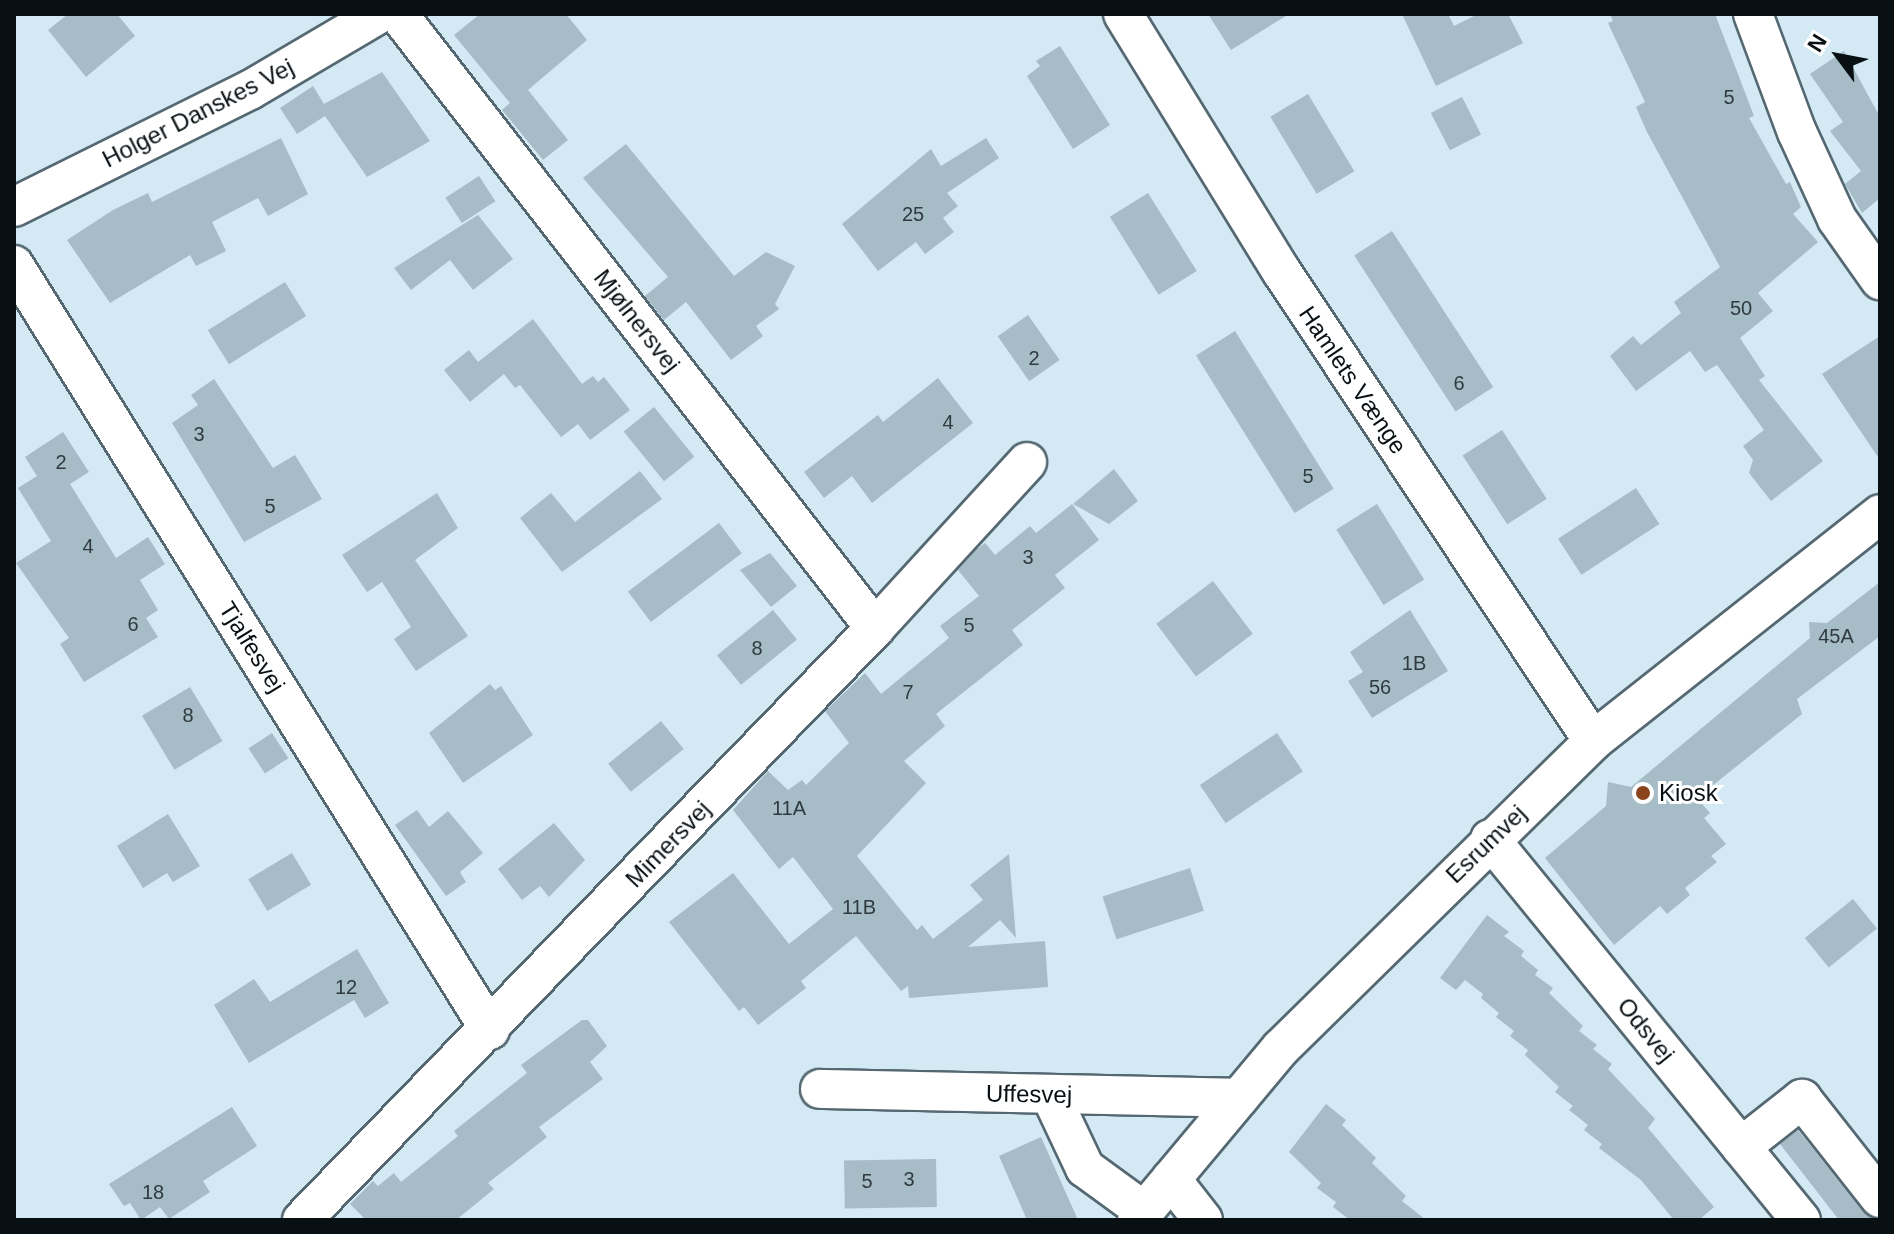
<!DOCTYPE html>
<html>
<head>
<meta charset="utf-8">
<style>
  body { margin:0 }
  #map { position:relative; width:1894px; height:1234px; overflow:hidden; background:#d3e9f4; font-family:Arial,sans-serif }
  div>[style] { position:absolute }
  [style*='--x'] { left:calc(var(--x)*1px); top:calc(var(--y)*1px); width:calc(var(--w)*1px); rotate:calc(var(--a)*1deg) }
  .building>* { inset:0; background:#a6bcc6; transform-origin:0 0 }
  .roads { filter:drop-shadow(2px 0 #556872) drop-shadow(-2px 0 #556872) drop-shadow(0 2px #556872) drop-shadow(0 -2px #556872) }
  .minor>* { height:38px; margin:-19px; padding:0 19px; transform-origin:19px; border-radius:19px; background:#fff }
  .dots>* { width:22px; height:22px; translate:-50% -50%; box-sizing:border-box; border:4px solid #fff; border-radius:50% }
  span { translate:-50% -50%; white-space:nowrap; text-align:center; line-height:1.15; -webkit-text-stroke:6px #fff; paint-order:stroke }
  .number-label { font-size:20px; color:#303b40 }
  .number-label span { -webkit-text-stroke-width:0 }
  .street-label { font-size:24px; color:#091014 }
  .poi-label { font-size:24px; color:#091014 }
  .left { translate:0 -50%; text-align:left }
  .frame { position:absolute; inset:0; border:16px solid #091014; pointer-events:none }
  .north { position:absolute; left:1798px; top:16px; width:80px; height:80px; -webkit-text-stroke:6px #fff; paint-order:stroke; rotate:302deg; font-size:22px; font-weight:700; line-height:32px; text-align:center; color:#091014 }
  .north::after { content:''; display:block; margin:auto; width:28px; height:36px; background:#091014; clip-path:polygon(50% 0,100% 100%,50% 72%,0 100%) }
</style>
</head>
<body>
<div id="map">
  <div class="building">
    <i style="clip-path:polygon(68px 14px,117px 14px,135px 36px,86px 77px,48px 30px)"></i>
    <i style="clip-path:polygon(480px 14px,566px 14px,587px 40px,528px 90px,568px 140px,543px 160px,502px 110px,510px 103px,454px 35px)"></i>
    <i style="clip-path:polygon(1208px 14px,1289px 14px,1231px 50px)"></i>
    <i style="clip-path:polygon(1402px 14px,1448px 14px,1454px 26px,1478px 14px,1508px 14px,1523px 43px,1436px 86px)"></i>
    <i style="clip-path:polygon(1610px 14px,1715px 14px,1754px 116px,1749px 118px,1786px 184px,1790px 182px,1801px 207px,1793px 214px,1818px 242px,1758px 293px,1773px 311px,1740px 338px,1765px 376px,1759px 380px,1823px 461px,1771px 501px,1749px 473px,1753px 460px,1743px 446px,1764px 430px,1717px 365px,1705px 372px,1690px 351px,1636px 391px,1610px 356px,1633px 336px,1641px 345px,1681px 313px,1674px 302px,1720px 267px,1647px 132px,1636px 107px,1645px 102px,1608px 23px,1613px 21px)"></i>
    <i style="clip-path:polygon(1060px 46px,1110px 125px,1073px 149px,1027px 76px,1040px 66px,1036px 61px)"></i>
    <i style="clip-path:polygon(1844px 51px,1880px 117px,1880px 198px,1862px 213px,1845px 184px,1861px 171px,1830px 131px,1843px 122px,1810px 74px)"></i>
    <i style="clip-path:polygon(382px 72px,430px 141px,367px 177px,325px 116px,297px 134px,280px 108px,313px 86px,324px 104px)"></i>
    <i style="left:1308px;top:94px;width:90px;height:44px;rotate:59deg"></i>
    <i style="left:1462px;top:97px;width:42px;height:35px;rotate:63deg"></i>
    <i style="clip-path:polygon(281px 138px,308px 194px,268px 216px,258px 198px,212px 222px,226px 251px,196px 266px,190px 255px,110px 303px,67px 240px,113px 210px,148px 193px,152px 202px)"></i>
    <i style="clip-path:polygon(986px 138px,999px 158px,947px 193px,958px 206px,943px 218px,954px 232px,925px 254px,916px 242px,878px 271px,842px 224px,931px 149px,941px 166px)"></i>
    <i style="clip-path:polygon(626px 144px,734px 276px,766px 252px,795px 266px,775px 304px,779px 309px,756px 326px,763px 336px,731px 360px,686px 302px,664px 320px,645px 296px,668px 277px,583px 178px)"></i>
    <i style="left:479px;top:176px;width:30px;height:40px;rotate:57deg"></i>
    <i style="left:1148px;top:193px;width:92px;height:45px;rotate:58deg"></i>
    <i style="clip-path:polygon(478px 215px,513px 259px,473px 290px,450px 260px,411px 290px,394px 268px)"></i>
    <i style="left:1392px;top:231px;width:186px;height:45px;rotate:57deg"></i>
    <i style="left:285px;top:282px;width:40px;height:91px;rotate:58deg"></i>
    <i style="left:1028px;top:315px;width:55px;height:37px;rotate:55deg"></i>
    <i style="clip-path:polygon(533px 319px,582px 384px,593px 376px,598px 382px,604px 377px,630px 410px,590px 440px,578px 424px,561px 437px,520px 385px,515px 388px,504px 374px,470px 402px,444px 370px,469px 350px,478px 362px)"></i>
    <i style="left:1235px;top:331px;width:186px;height:46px;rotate:58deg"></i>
    <i style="clip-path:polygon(1880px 336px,1880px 460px,1822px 374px)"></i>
    <i style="clip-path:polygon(938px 378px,973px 423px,872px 503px,852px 476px,824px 498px,804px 472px,878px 415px,883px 422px)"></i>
    <i style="clip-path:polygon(214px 379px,273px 468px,295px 455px,322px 499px,244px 542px,172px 423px,198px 405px,191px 395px)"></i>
    <i style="left:654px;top:407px;width:64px;height:39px;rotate:51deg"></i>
    <i style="left:1502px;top:430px;width:82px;height:47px;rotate:57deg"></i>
    <i style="clip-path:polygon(63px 432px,89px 472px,70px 484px,116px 558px,148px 537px,165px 564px,140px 580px,158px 610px,146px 618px,158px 637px,84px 682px,60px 644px,69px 638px,16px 563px,51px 541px,18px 488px,37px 476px,25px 457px)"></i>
    <i style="clip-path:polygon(1114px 469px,1138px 501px,1109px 524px,1073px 504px)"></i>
    <i style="clip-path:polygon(640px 471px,662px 499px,562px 572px,520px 518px,551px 493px,575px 522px)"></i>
    <i style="left:1636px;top:488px;width:43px;height:93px;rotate:57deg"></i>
    <i style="clip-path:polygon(437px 493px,458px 528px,415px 560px,468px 636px,416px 671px,394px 639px,411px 627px,382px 582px,367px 592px,342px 555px)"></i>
    <i style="clip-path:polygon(1072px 504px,1099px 540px,1055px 575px,1065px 588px,1012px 630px,1023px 645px,936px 714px,945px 726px,904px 761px,926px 783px,857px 856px,917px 930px,922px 925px,933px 939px,983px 900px,970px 885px,1009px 854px,1016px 938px,1000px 920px,968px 947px,1045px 941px,1048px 987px,909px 998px,908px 986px,901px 991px,856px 936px,801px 981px,806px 988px,758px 1025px,744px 1007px,739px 1011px,669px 922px,733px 873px,789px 944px,833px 909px,793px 857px,779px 869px,733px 810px,768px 771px,788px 790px,802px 780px,806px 785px,849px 743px,825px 711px,865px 673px,881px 694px,949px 638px,940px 626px,979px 596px,958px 570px,976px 550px,985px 543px,995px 555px,1030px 526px,1036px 533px)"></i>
    <i style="left:1377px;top:504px;width:89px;height:48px;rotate:58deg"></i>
    <i style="left:719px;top:523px;width:38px;height:114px;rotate:53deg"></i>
    <i style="clip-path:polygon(770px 553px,797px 586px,771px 607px,740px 570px)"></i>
    <i style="left:1213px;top:581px;width:66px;height:71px;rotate:53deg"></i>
    <i style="clip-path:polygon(1880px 582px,1880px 636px,1797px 699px,1802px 714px,1697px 798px,1710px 813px,1704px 818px,1726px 844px,1711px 856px,1717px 862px,1685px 888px,1690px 895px,1667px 914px,1660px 906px,1614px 945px,1545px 858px,1606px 806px,1608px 782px,1631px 787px,1810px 638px,1809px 622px,1827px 623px)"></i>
    <i style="left:773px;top:610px;width:38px;height:72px;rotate:51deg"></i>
    <i style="clip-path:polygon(1410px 610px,1448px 671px,1372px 718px,1348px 681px,1363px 672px,1350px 652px)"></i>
    <i style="clip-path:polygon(490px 684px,495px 690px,501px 686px,533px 735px,463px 783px,429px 733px)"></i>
    <i style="left:190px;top:687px;width:63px;height:56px;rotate:59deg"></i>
    <i style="left:661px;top:721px;width:36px;height:68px;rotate:51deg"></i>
    <i style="left:272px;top:733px;width:30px;height:28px;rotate:57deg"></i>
    <i style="left:1277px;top:733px;width:46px;height:93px;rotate:56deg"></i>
    <i style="clip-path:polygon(417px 810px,429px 827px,448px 811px,483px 853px,460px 872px,466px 882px,446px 896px,395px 825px)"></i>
    <i style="clip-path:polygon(168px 814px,200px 866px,173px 882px,167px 873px,143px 888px,117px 846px)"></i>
    <i style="clip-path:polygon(554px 823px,585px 860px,549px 897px,540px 886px,522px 900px,498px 869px)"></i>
    <i style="left:292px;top:853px;width:37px;height:51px;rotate:59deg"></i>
    <i style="left:1190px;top:868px;width:45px;height:92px;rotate:72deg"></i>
    <i style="left:1853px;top:899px;width:38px;height:62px;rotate:51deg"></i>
    <i style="clip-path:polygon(1487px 915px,1509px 932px,1504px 936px,1524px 951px,1521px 956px,1538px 970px,1535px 975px,1553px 988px,1549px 993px,1583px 1026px,1579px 1031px,1597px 1045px,1593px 1049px,1612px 1064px,1608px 1069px,1655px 1119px,1648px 1128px,1714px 1207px,1699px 1220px,1674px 1220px,1641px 1180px,1599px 1148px,1602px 1144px,1584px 1130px,1588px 1125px,1569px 1110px,1573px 1106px,1555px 1092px,1559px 1087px,1525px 1055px,1528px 1050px,1510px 1036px,1514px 1031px,1496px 1017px,1499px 1013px,1481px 998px,1483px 994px,1465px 980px,1456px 990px,1440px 978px)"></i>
    <i style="clip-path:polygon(357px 949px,389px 1003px,365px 1018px,354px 1000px,249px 1063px,214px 1005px,254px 979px,270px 1002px)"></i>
    <i style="clip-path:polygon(582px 1020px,588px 1020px,607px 1046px,590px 1062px,603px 1079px,539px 1127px,547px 1137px,488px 1183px,494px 1189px,456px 1220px,366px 1220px,350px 1204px,373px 1181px,378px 1186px,394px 1173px,401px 1182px,458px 1136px,454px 1131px,527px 1073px,521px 1065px)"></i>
    <i style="clip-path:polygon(1326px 1104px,1346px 1120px,1342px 1125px,1376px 1158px,1372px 1163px,1406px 1196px,1402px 1201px,1426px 1220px,1350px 1220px,1333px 1207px,1336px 1202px,1317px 1188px,1321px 1183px,1289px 1152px)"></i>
    <i style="clip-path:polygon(232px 1107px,257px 1146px,203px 1181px,210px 1192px,169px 1219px,160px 1207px,141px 1220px,130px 1203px,124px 1206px,109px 1184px)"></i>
    <i style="clip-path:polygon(1798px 1130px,1863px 1212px,1880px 1220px,1839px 1220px,1780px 1144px)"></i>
    <i style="clip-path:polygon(1041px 1137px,1078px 1220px,1027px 1220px,999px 1156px)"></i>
    <i style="left:936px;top:1159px;width:48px;height:92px;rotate:89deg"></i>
  </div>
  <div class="roads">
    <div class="minor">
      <i style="--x:398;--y:14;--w:778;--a:52.16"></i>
      <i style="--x:1123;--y:14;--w:303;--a:58.4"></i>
      <i style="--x:1282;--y:272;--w:563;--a:56.45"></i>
      <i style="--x:1753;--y:14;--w:126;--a:69.6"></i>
      <i style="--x:1797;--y:132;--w:96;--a:65.3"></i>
      <i style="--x:1837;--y:219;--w:75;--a:54.8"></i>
      <i style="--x:14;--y:207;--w:263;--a:-26.4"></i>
      <i style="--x:250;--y:90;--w:150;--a:-30.5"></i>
      <i style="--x:14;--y:265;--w:901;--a:58.11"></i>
      <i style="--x:1490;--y:839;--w:492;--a:50.8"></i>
      <i style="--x:820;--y:1089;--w:419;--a:1.2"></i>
      <i style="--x:1050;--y:1094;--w:82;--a:64.7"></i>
      <i style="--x:1085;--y:1168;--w:73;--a:36.1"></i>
      <i style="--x:1741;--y:1147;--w:78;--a:-38.2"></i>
      <i style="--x:1802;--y:1099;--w:126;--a:51.8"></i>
      <i style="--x:1171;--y:1179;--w:52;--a:52"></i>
      <i style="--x:302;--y:1220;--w:824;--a:-45.93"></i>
      <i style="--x:875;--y:628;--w:225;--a:-47.5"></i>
      <i style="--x:1137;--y:1220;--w:224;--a:-50.1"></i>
      <i style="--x:1281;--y:1048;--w:438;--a:-44.5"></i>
      <i style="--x:1593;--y:741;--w:366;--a:-38.3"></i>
    </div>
  </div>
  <div class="dots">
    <i style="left:1643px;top:793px;background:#89441b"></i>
  </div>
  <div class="number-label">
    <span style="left:1729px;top:97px">5</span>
    <span style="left:913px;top:214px">25</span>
    <span style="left:1741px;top:308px">50</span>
    <span style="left:1034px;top:358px">2</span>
    <span style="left:1459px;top:383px">6</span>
    <span style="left:948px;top:422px">4</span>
    <span style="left:199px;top:434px">3</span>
    <span style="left:61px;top:462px">2</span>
    <span style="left:1308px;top:476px">5</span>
    <span style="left:270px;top:506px">5</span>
    <span style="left:88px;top:546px">4</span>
    <span style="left:1028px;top:557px">3</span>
    <span style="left:133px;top:624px">6</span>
    <span style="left:969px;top:625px">5</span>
    <span style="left:1836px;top:636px">45A</span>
    <span style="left:757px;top:648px">8</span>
    <span style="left:1414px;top:663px">1B</span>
    <span style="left:1380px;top:687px">56</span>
    <span style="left:908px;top:692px">7</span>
    <span style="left:188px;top:715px">8</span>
    <span style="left:789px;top:808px">11A</span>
    <span style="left:859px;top:907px">11B</span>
    <span style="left:346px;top:987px">12</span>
    <span style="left:909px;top:1179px">3</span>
    <span style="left:867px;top:1181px">5</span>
    <span style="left:153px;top:1192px">18</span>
  </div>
  <div class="street-label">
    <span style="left:198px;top:113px;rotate:-27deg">Holger Danskes Vej</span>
    <span style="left:637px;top:321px;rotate:52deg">Mjølnersvej</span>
    <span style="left:1353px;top:380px;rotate:56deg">Hamlets Vænge</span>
    <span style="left:252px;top:647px;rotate:58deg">Tjalfesvej</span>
    <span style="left:668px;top:844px;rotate:-46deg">Mimersvej</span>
    <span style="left:1486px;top:844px;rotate:-44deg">Esrumvej</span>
    <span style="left:1646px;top:1030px;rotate:51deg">Odsvej</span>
    <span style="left:1029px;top:1094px;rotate:1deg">Uffesvej</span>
  </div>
  <div class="poi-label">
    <span class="left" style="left:1659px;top:793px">Kiosk</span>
  </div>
  <div class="frame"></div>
  <div class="north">N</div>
</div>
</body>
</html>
